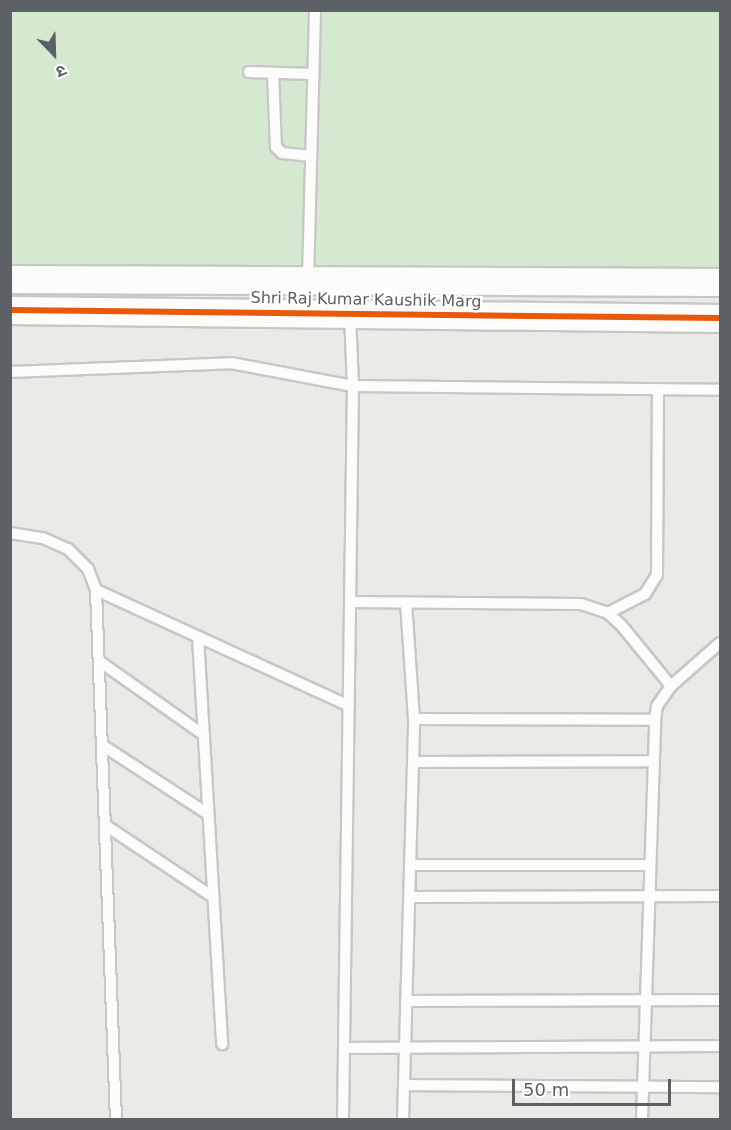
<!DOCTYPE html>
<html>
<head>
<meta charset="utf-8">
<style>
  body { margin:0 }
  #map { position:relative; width:731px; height:1130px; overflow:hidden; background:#eceae6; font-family:"DejaVu Sans","Noto Sans Devanagari",sans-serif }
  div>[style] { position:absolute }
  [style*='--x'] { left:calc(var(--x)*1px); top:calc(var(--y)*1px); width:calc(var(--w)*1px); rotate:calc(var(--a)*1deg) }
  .green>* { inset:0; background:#d5e9d0; transform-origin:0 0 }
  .roads { filter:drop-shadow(2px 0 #c7c7c7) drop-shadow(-2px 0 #c7c7c7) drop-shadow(0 2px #c7c7c7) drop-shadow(0 -2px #c7c7c7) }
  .service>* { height:10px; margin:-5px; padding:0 5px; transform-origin:5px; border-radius:5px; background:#fcfcfb }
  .tertiary>* { height:27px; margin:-13.5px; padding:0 13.5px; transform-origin:13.5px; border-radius:13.5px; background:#fcfcfb }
  .cycleway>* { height:6px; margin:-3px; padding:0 3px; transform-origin:3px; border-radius:3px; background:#e8590c }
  span { translate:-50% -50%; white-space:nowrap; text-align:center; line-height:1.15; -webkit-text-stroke:4.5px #fff; paint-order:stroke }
  .street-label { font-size:16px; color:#5b6165 }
  .frame { position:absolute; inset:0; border:12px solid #5b6165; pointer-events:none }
  .north { position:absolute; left:24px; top:24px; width:60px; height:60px; -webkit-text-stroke:4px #fff; paint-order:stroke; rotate:157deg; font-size:16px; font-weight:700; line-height:24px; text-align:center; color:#5b6165 }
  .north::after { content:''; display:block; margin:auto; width:21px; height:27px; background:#5b6165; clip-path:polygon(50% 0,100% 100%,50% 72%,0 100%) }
  .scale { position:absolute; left:512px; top:1079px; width:159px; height:27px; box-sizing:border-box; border:3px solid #5b6165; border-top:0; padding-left:8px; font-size:18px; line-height:21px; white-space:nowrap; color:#5b6165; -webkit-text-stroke:4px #fff; paint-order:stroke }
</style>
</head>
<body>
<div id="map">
  <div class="green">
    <i style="left:11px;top:11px;width:709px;height:260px"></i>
  </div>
  <div class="roads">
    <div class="service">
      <i style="--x:249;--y:72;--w:64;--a:1.8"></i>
      <i style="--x:273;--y:73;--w:74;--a:87.7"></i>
      <i style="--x:276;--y:147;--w:8;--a:45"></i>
      <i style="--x:282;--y:153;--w:29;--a:6"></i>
      <i style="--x:308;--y:279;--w:269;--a:-88.5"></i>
      <i style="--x:10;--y:372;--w:221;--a:-2.3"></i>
      <i style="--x:231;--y:363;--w:124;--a:10.7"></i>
      <i style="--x:353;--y:386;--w:367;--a:0.6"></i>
      <i style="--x:10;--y:533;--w:33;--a:9"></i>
      <i style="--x:43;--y:538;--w:27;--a:24"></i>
      <i style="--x:68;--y:549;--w:28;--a:45"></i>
      <i style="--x:88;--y:569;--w:22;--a:69"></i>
      <i style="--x:96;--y:590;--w:530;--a:87.84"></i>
      <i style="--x:96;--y:590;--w:278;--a:24.6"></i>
      <i style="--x:350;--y:602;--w:231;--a:0.5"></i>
      <i style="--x:581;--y:604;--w:28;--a:18"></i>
      <i style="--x:608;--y:613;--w:19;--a:43"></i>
      <i style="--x:622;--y:626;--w:77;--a:50.8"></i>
      <i style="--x:671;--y:686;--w:65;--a:-41.3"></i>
      <i style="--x:608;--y:613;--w:42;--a:-27.2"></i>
      <i style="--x:645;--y:594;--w:22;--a:-58"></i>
      <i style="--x:657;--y:575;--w:186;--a:-89.7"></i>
      <i style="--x:198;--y:637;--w:408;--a:86.6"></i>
      <i style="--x:99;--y:661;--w:128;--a:35.2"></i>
      <i style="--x:414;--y:719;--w:241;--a:0.2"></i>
      <i style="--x:102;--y:745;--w:126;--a:33.1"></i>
      <i style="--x:413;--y:762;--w:240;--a:-0.2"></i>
      <i style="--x:105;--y:825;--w:130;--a:33.7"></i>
      <i style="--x:410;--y:865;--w:240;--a:0"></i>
      <i style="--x:409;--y:897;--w:311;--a:-0.2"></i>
      <i style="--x:406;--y:1001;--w:314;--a:-0.2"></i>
      <i style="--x:344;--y:1048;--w:376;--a:-0.3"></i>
      <i style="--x:404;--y:1085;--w:316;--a:0.4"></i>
      <i style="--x:343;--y:1120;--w:734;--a:-89.22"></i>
      <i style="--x:353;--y:386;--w:72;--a:-92.4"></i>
      <i style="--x:403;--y:1120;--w:401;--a:-88.4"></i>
      <i style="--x:414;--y:719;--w:117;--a:-93.9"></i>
      <i style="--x:642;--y:1120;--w:400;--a:-88.1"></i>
      <i style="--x:655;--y:720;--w:14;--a:-82"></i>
      <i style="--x:657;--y:706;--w:24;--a:-55"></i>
    </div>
    <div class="tertiary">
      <i style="--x:10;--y:279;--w:710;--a:0.24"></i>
      <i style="--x:10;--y:310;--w:710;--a:0.65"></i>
    </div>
  </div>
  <div class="cycleway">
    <i style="--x:10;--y:310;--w:710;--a:0.65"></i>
  </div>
  <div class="street-label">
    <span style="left:366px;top:300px;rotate:1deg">Shri Raj Kumar Kaushik Marg</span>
  </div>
  <div class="frame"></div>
  <div class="north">उ</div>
  <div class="scale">50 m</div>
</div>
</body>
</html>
